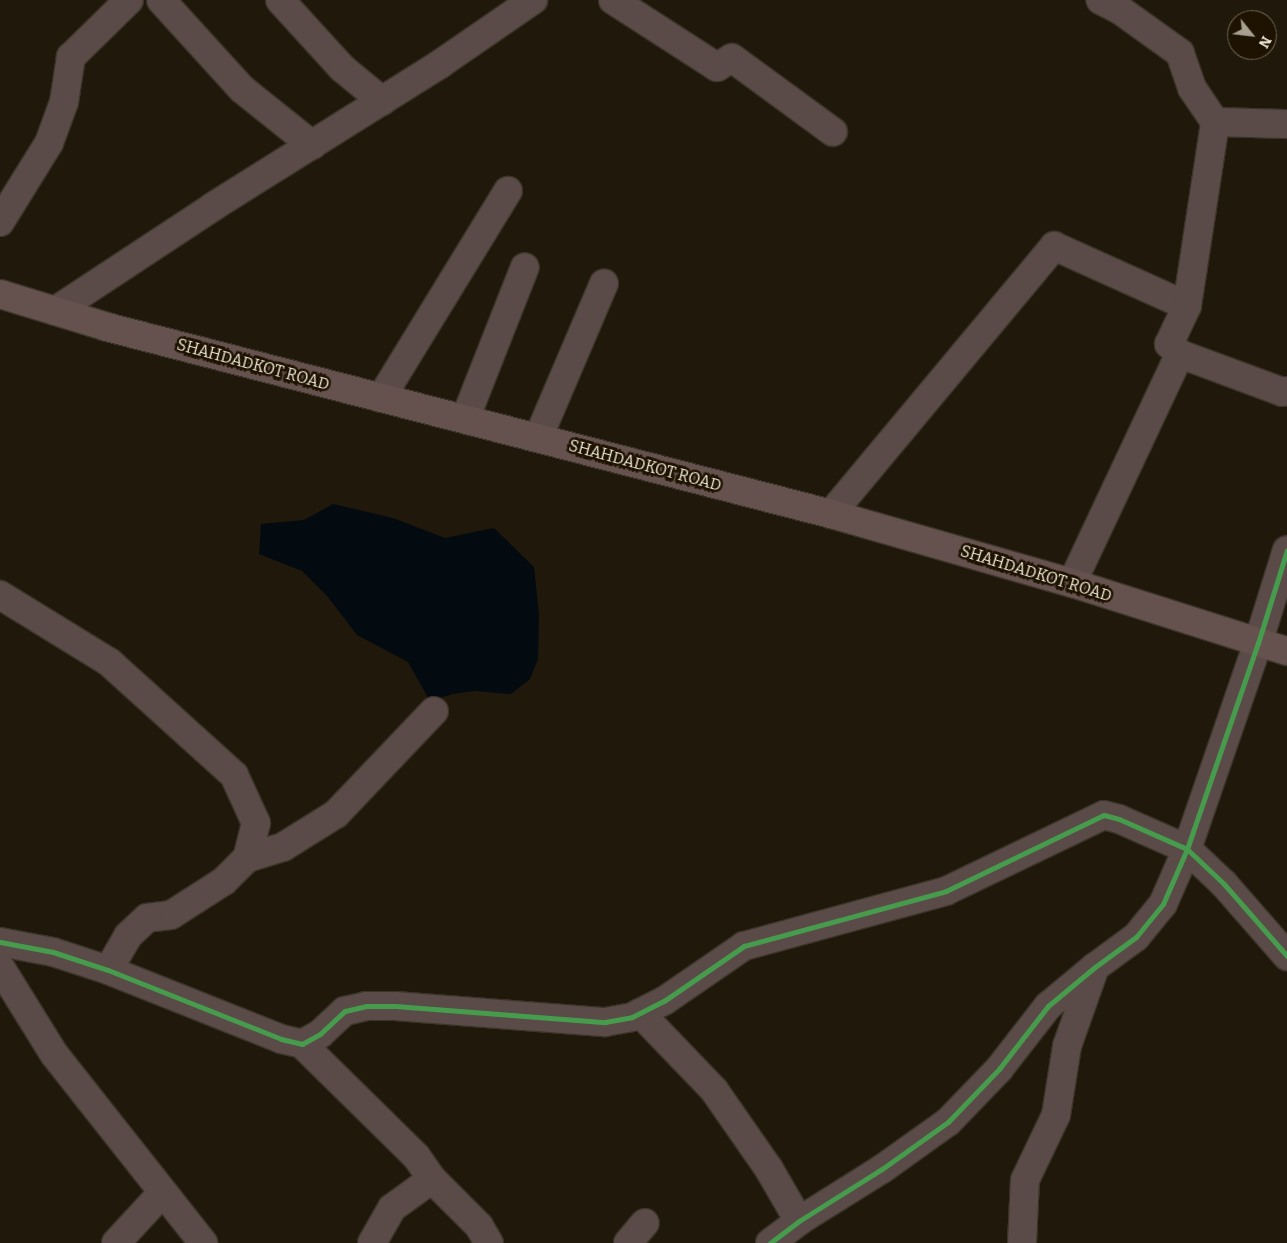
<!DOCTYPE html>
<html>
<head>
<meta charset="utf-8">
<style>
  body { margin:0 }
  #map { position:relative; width:1287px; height:1243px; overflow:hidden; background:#20190b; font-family:Bitter,serif }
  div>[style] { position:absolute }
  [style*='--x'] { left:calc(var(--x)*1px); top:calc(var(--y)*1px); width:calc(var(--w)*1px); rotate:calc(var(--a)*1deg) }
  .water>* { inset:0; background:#030a10 }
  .roads { filter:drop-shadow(1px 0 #3b3529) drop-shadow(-1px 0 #3b3529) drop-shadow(0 1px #3b3529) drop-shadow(0 -1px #3b3529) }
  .minor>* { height:28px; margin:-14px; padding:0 14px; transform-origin:14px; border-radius:14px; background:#5a4a48 }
  .major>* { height:28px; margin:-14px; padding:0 14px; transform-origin:14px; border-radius:14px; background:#65514d }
  .cycleway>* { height:5px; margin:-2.5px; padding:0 2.5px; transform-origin:2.5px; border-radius:2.5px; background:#469c4c }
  span { translate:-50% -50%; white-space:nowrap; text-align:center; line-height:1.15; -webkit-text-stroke:5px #1e1300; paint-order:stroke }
  .street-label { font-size:16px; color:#efe7d8 }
  .north { position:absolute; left:1227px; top:10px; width:50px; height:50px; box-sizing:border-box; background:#1e1300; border:1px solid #726856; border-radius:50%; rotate:119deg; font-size:14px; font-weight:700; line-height:20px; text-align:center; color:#efe7d8 }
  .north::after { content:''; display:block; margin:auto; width:18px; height:22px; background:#a79f90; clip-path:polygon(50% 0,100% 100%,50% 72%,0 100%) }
</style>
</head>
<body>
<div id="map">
  <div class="water">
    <i style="clip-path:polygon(333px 504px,393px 518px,445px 538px,494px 528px,534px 567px,539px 614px,538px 659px,530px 679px,511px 694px,474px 691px,453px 694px,430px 701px,408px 662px,357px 635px,327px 596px,302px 571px,259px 554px,261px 524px,304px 520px)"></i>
  </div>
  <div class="roads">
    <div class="minor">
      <i style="--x:161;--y:0;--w:120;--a:47.7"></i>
      <i style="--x:242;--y:89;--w:90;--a:38.7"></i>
      <i style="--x:280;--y:0;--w:92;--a:47.6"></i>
      <i style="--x:342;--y:68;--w:52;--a:39.5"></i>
      <i style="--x:613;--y:0;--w:124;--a:32.8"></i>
      <i style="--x:717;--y:67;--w:17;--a:-31"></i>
      <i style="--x:732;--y:58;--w:125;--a:36.2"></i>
      <i style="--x:1215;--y:122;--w:72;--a:1.6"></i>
      <i style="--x:0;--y:222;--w:93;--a:-58.2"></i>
      <i style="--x:49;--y:143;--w:44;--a:-69.9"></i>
      <i style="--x:64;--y:102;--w:46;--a:-81.2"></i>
      <i style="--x:71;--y:57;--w:81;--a:-44.5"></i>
      <i style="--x:55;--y:311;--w:191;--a:-33.4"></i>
      <i style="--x:214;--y:206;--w:267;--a:-32.1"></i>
      <i style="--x:440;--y:64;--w:113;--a:-34.5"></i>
      <i style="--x:1180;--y:354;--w:109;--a:20.4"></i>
      <i style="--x:1282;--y:392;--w:5;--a:-11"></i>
      <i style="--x:381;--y:398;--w:243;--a:-58.5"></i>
      <i style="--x:465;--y:419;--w:163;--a:-68.5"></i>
      <i style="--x:538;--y:438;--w:168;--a:-66.9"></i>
      <i style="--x:831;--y:514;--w:349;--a:-50.2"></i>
      <i style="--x:1054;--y:246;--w:146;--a:24.3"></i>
      <i style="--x:1072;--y:583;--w:253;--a:-64.8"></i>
      <i style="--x:1180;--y:354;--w:15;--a:-138"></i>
      <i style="--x:1169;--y:344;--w:42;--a:-64.7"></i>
      <i style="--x:1187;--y:306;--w:186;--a:-81.3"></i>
      <i style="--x:1215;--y:122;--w:41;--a:-124.1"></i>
      <i style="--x:1192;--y:88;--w:37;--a:-109"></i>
      <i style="--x:1180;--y:53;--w:74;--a:-144.4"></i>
      <i style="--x:1120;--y:10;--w:22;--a:-153"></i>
      <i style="--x:0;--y:595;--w:128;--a:31.6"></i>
      <i style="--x:109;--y:662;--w:169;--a:42.1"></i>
      <i style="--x:234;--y:775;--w:53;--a:65.4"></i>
      <i style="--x:256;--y:823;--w:36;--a:104"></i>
      <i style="--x:247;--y:858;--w:33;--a:135"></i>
      <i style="--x:224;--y:881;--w:63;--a:147.3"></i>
      <i style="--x:171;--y:915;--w:24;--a:173"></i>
      <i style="--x:147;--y:918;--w:26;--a:137"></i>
      <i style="--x:128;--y:936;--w:39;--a:120"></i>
      <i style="--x:247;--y:858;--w:38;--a:-17"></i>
      <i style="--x:283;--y:847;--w:62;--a:-31.9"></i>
      <i style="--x:336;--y:814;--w:142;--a:-46.4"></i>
      <i style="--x:0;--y:942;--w:54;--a:10.7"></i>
      <i style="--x:53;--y:952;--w:58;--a:18.1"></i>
      <i style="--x:108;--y:970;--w:186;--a:21.7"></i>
      <i style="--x:281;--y:1039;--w:22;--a:13"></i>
      <i style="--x:302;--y:1044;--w:21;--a:-29"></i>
      <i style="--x:320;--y:1034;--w:34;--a:-43"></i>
      <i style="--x:345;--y:1011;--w:22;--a:-13"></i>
      <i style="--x:366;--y:1006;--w:29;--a:0"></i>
      <i style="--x:395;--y:1006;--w:211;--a:4.4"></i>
      <i style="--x:605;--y:1022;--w:27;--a:-10"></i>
      <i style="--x:632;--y:1017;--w:36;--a:-27"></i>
      <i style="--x:664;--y:1001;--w:97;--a:-34.5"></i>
      <i style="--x:744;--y:946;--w:209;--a:-15.2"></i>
      <i style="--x:946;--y:891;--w:175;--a:-25.7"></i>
      <i style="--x:1104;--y:815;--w:16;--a:15"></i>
      <i style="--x:1119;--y:819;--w:74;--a:23.8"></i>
      <i style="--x:1187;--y:849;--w:51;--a:43.4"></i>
      <i style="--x:1224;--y:884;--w:96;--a:48.8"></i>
      <i style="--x:0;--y:967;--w:102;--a:58.2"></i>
      <i style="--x:54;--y:1054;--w:241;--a:51.7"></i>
      <i style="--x:640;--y:1013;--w:107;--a:46.1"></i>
      <i style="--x:714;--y:1090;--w:96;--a:55.2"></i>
      <i style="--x:769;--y:1169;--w:60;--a:60"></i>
      <i style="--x:302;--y:1044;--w:160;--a:44.5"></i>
      <i style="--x:416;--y:1156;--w:28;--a:55"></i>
      <i style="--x:432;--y:1179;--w:66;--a:45"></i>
      <i style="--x:479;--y:1226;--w:20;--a:60"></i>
      <i style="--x:116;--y:1243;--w:69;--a:-47.3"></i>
      <i style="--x:372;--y:1243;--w:40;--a:-60.3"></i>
      <i style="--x:392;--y:1208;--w:49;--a:-35.9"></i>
      <i style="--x:628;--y:1243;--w:26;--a:-50"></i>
      <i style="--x:770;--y:1243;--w:36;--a:-37"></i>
      <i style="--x:799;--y:1221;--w:98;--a:-32.1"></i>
      <i style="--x:882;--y:1169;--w:81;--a:-35.5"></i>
      <i style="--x:948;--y:1122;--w:74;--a:-46.1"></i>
      <i style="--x:999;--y:1069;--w:80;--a:-52.1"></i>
      <i style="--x:1048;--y:1006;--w:61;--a:-39.7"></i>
      <i style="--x:1095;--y:967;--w:51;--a:-36.2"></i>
      <i style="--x:1136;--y:937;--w:43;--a:-50.7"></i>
      <i style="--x:1163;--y:904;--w:60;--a:-66.4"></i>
      <i style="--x:1187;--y:849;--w:218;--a:-71"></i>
      <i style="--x:1258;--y:643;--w:97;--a:-72.7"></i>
      <i style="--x:1022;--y:1243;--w:63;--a:-87.3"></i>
      <i style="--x:1025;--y:1180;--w:72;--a:-64.5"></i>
      <i style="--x:1056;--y:1115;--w:70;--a:-80.9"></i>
      <i style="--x:1067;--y:1046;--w:84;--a:-70.5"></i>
    </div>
    <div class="major">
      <i style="--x:0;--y:294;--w:112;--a:17.1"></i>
      <i style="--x:107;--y:327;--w:748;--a:14.48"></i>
      <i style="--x:831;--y:514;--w:251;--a:16"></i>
      <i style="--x:1072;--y:583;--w:225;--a:17.6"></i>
    </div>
  </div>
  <div class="cycleway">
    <i style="--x:0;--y:942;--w:54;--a:10.7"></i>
    <i style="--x:53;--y:952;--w:58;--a:18.1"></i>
    <i style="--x:108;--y:970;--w:186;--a:21.7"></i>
    <i style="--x:281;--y:1039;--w:22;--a:13"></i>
    <i style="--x:302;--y:1044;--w:21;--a:-29"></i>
    <i style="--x:320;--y:1034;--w:34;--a:-43"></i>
    <i style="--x:345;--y:1011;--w:22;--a:-13"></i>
    <i style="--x:366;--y:1006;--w:29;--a:0"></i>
    <i style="--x:395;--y:1006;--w:211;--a:4.4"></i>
    <i style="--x:605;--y:1022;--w:27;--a:-10"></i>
    <i style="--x:632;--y:1017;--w:36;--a:-27"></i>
    <i style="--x:664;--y:1001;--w:97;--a:-34.5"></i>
    <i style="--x:744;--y:946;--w:209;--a:-15.2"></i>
    <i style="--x:946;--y:891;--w:175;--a:-25.7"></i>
    <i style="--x:1104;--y:815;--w:16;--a:15"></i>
    <i style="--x:1119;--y:819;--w:74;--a:23.8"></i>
    <i style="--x:1187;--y:849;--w:51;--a:43.4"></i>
    <i style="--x:1224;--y:884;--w:96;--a:48.8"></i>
    <i style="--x:770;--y:1243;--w:36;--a:-37"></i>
    <i style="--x:799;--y:1221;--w:98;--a:-32.1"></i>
    <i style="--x:882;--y:1169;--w:81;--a:-35.5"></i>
    <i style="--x:948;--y:1122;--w:74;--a:-46.1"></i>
    <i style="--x:999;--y:1069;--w:80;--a:-52.1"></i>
    <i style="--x:1048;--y:1006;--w:61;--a:-39.7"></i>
    <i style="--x:1095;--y:967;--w:51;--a:-36.2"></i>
    <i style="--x:1136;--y:937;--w:43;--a:-50.7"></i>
    <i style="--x:1163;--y:904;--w:60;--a:-66.4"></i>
    <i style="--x:1187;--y:849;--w:218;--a:-71"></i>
    <i style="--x:1258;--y:643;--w:97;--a:-72.7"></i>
  </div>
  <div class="street-label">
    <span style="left:253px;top:365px;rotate:15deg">SHAHDADKOT ROAD</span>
    <span style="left:645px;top:466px;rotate:15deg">SHAHDADKOT ROAD</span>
    <span style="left:1036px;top:574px;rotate:17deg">SHAHDADKOT ROAD</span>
  </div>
  <div class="north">N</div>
</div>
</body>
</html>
